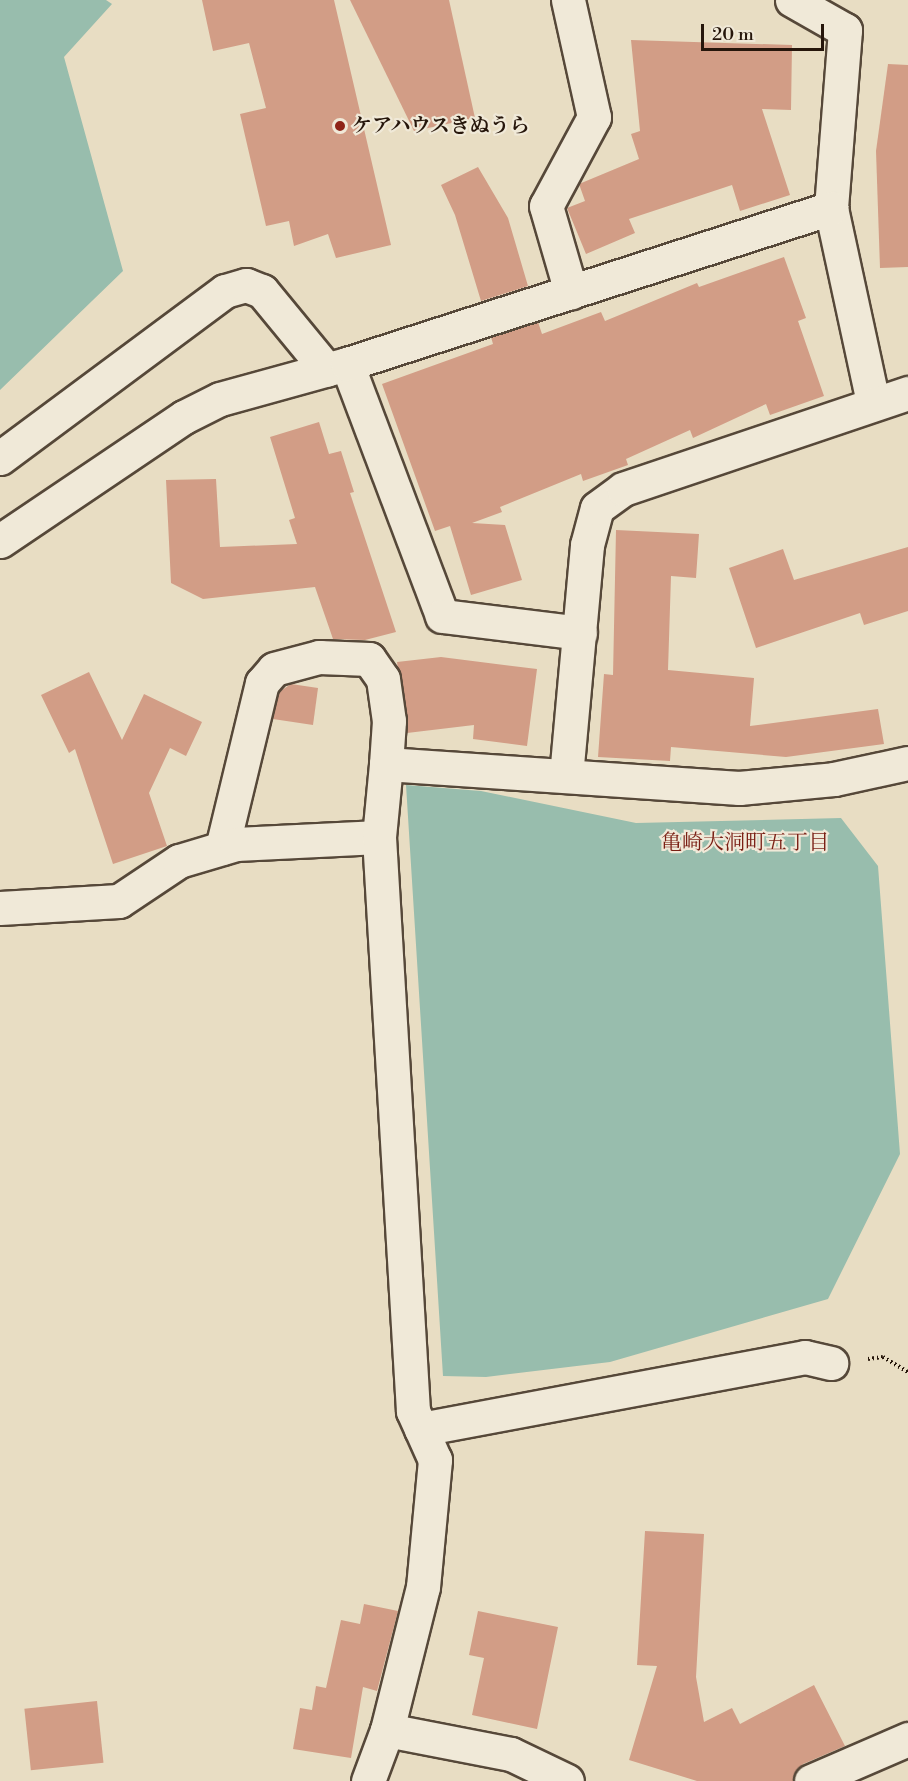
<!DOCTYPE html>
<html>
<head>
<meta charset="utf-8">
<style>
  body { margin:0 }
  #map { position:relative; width:908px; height:1781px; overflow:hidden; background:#e8ddc3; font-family:"Libre Bodoni","Noto Serif JP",serif }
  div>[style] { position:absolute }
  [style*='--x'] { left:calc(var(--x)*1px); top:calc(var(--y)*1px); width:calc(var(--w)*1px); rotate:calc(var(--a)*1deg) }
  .water>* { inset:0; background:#98bdad }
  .building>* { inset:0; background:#d29d86; transform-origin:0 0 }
  .path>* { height:4px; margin-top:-2px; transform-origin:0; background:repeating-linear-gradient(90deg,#26160b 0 1.5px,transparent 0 4.5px) }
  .roads { filter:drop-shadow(2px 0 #564839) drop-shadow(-2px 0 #564839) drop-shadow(0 2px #564839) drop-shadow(0 -2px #564839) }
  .street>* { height:33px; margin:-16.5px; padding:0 16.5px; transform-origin:16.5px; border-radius:16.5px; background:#f0e9d8 }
  .dots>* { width:16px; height:16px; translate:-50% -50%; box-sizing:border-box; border:3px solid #f0e9d8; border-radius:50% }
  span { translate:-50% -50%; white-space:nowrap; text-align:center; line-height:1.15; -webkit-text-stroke:4.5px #f0e9d8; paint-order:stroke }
  .poi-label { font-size:20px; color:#26160b; font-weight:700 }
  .left { translate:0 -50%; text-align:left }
  .neighbourhood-label { font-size:21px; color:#7a1f14 }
  .scale { position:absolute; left:701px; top:24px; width:123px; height:27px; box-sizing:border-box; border:3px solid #26160b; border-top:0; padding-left:8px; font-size:18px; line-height:21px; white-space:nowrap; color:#26160b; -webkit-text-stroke:4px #f0e9d8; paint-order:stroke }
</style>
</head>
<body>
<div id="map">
  <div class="water">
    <i style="clip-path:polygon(0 0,106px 0,112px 4px,64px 57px,123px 271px,0 390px)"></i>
    <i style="clip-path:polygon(406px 785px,481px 791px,636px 823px,841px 818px,878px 866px,900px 1154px,828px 1299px,610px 1362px,486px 1377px,443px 1376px)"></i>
  </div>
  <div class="building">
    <i style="clip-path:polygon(202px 0,334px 0,391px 245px,336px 258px,328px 234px,294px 246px,289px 221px,266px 226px,240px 114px,266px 108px,249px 43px,213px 51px)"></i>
    <i style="clip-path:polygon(350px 0,449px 0,475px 118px,414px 131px)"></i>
    <i style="clip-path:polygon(631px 40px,792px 45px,791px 110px,762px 109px,790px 195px,740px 211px,732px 185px,629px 219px,635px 233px,586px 254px,567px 208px,585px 201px,579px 184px,639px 159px,631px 134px,640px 131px)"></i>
    <i style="clip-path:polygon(888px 64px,908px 65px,908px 267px,880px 268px,876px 151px)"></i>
    <i style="clip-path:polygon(478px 167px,508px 218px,528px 286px,481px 301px,455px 215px,441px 185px)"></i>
    <i style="clip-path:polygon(784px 257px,806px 318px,798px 321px,824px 396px,770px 415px,766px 404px,693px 438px,690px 430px,626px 459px,628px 465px,583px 481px,581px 474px,500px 507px,502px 512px,472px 523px,505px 525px,522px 580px,471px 595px,450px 526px,435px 531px,382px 384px,493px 344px,491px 337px,538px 322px,542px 334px,601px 312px,605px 321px,697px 283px,699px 287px)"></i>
    <i style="clip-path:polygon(319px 422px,329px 454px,341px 451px,354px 492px,350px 493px,396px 632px,365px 640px,333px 639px,315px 587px,203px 599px,171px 583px,166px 480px,216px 479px,220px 547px,297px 544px,289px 520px,295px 518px,270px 437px)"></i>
    <i style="clip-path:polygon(616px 530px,699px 534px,696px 578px,671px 576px,668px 670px,754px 678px,750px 726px,878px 709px,884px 744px,786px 757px,671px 747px,670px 761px,598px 757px,604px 674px,613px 675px)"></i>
    <i style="clip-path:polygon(908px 547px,908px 611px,864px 625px,860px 613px,756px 648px,729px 568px,783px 549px,794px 580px)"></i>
    <i style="clip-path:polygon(441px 657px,537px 669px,527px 746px,473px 739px,474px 725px,407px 733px,397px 662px)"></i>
    <i style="clip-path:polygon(89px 672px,122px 740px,144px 694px,202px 722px,186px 756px,170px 748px,149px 793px,167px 846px,113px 864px,75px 749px,69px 753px,41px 695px)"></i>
    <i style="clip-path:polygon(291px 684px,318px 688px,313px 725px,273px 719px,279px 692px)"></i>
    <i style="clip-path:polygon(645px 1531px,704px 1534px,696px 1677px,704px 1722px,732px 1708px,740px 1724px,814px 1685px,845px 1746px,803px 1764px,793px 1781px,697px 1781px,629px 1760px,657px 1666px,637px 1665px)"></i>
    <i style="clip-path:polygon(364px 1604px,398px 1611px,377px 1691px,363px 1687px,351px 1758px,293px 1749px,300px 1708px,312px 1710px,316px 1686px,326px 1688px,341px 1620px,360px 1624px)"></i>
    <i style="clip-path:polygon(478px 1611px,558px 1627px,537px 1729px,472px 1715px,484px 1658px,469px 1655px)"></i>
    <i style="left:97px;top:1701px;width:62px;height:73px;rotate:84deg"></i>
  </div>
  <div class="path">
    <i style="--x:868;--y:1359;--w:15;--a:-8"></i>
    <i style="--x:883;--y:1357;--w:29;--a:31"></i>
  </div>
  <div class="roads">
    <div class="street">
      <i style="--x:568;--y:0;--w:120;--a:77.5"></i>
      <i style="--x:594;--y:117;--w:101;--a:118.3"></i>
      <i style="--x:546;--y:206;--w:90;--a:73.8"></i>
      <i style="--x:792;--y:0;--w:61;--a:29.5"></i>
      <i style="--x:845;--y:30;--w:179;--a:94.5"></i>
      <i style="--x:831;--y:208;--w:199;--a:77.8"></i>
      <i style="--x:347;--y:364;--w:269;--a:69.3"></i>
      <i style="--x:442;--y:616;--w:139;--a:7"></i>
      <i style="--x:0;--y:458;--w:280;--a:-36.6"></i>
      <i style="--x:225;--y:291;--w:22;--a:-16"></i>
      <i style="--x:246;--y:285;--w:17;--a:21"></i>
      <i style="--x:262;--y:291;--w:102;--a:50.6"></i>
      <i style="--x:0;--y:541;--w:222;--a:-34"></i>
      <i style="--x:184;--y:417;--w:40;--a:-26.6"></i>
      <i style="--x:220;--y:399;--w:132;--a:-15.4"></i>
      <i style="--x:347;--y:364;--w:509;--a:-17.86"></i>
      <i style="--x:566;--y:776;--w:232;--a:-84.8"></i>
      <i style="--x:587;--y:545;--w:38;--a:-75"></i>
      <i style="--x:597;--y:508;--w:32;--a:-36"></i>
      <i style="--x:623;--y:489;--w:301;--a:-18.6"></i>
      <i style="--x:222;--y:848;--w:170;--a:-76.4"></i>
      <i style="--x:262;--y:683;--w:18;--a:-49"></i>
      <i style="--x:274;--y:669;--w:47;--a:-14.9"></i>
      <i style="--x:319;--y:657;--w:50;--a:2.3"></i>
      <i style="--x:369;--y:659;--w:24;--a:55"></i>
      <i style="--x:383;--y:679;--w:42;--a:81.9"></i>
      <i style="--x:389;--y:721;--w:43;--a:94"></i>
      <i style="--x:0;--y:908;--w:119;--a:-3.4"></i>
      <i style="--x:119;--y:901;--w:72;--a:-33.7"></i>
      <i style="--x:179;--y:861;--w:59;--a:-16.6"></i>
      <i style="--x:236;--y:844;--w:143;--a:-2.8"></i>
      <i style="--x:421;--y:1429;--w:391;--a:-10.6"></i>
      <i style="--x:805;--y:1357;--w:27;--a:13"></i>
      <i style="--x:387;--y:1730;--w:126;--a:11"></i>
      <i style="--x:511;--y:1754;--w:62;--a:25.7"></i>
      <i style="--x:368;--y:1781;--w:54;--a:-69.6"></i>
      <i style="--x:387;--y:1730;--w:147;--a:-75.9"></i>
      <i style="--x:423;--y:1587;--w:128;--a:-84.6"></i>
      <i style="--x:435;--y:1460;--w:54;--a:-114.2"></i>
      <i style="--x:413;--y:1411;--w:575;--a:-93.39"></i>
      <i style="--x:379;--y:837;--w:73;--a:-84.5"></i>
      <i style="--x:386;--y:764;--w:354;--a:3.9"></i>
      <i style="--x:739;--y:788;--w:95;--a:-5.4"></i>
      <i style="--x:834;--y:779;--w:76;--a:-12.2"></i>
      <i style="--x:811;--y:1781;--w:106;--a:-23.4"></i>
    </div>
  </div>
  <div class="dots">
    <i style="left:340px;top:126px;background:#8f2418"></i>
  </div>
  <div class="poi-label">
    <span class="left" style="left:352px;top:126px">ケアハウスきぬうら</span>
  </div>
  <div class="neighbourhood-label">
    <span style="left:745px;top:843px">亀崎大洞町五丁目</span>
  </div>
  <div class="scale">20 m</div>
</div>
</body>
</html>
